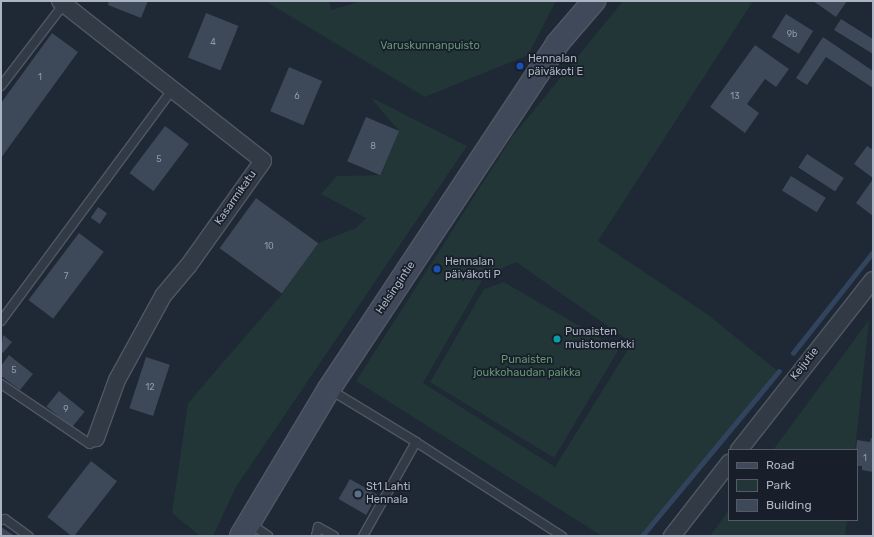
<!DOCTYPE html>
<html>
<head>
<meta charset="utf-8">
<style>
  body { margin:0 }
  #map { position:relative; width:874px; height:537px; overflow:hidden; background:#1f2835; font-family:Rubik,sans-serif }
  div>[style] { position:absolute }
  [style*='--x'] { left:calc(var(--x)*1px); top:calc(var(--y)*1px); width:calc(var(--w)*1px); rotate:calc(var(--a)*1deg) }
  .green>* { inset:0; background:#223537 }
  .stream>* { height:4.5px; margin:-2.25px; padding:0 2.25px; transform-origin:2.25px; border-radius:2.25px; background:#32435d }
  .building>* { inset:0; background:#3d4858; transform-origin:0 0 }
  .roads { filter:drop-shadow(1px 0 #505764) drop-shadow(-1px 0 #505764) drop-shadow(0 1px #505764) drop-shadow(0 -1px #505764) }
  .service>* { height:8px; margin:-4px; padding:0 4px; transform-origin:4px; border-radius:4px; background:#323a46 }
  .minor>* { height:16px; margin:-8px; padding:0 8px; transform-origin:8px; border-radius:8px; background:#323a46 }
  .secondary>* { height:22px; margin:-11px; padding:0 11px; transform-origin:11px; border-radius:11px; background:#404959 }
  .dots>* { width:11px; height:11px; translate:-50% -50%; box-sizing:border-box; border:2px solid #181f2a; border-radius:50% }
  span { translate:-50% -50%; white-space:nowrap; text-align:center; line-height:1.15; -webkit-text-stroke:3.5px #181f2a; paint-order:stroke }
  .number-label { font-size:9px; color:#9099a8 }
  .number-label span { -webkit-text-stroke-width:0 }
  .park-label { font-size:11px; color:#649370 }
  .poi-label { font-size:11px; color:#acb4c3 }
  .left { translate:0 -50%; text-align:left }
  .street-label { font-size:11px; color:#acb4c3 }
  .frame { position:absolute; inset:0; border:2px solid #acb4c3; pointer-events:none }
  .legend { position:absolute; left:728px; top:449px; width:130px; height:72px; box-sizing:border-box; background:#181f2a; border:1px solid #535b67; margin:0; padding:5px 7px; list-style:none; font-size:12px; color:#acb4c3 }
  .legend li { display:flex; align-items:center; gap:8px; height:20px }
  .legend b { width:20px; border:1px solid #535b67 }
</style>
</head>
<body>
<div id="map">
  <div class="green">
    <i style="clip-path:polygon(265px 1px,329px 1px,331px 10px,362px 1px,556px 1px,528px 55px,425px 97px)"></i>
    <i style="clip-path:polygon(evenodd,623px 1px,753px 1px,598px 241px,707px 314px,780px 373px,645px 536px,602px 536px,356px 381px,512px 137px,623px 1px,516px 262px,632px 343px,555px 467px,423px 383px,484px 277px,516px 262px)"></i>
    <i style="clip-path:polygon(370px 97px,467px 146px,236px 487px,213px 536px,200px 536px,172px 513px,188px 403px,282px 294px,318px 243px,356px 228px,366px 218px,321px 194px,337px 176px,381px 175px,399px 131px)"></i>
    <i style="clip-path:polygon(504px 282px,619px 349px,554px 458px,430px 382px,484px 289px)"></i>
    <i style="clip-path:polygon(869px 320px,855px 450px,773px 450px)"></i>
    <i style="clip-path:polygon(729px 510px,729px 520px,847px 520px,845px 536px,710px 536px)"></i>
  </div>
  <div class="stream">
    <i style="--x:793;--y:353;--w:129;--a:-51.6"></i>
    <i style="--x:642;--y:536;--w:214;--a:-50.3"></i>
  </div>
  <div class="building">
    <i style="clip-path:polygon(109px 1px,148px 1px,141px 18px,108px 5px)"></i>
    <i style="clip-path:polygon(813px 1px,847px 1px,836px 17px)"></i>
    <i style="left:206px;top:13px;width:35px;height:48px;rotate:22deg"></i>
    <i style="left:786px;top:14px;width:32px;height:27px;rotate:32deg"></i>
    <i style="clip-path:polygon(841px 19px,873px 39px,873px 54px,834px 30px)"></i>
    <i style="clip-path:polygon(52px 33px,78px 52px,1px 158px,1px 103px)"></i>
    <i style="clip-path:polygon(823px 37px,873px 71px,873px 88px,826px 57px,807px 85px,796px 78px)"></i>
    <i style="clip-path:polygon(755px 45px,789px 69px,776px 87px,765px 79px,747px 104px,759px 113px,745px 133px,710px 107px)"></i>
    <i style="left:289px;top:67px;width:36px;height:48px;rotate:23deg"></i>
    <i style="left:366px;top:117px;width:36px;height:48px;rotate:23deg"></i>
    <i style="left:165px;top:126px;width:30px;height:59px;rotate:37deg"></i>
    <i style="clip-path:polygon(867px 146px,872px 149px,873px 147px,873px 178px,854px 164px)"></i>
    <i style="left:807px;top:154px;width:44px;height:16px;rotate:33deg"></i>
    <i style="left:791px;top:176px;width:41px;height:17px;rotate:32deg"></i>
    <i style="clip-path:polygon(873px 179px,873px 216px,856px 203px)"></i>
    <i style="left:256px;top:198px;width:77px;height:62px;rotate:36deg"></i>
    <i style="left:98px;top:207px;width:11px;height:13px;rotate:34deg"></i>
    <i style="left:79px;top:233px;width:31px;height:84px;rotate:37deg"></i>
    <i style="clip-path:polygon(3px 335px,12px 342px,3px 353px,1px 351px)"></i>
    <i style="clip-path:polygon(9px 355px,33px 374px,20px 390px,1px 376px,1px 366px)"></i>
    <i style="left:146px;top:357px;width:25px;height:54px;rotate:18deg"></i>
    <i style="left:59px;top:391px;width:33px;height:20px;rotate:39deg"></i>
    <i style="clip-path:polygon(871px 438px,873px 438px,873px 472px,862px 470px,862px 466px,857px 466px,856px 450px,857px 440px,870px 442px)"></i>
    <i style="left:91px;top:461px;width:33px;height:71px;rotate:38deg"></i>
    <i style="left:350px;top:479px;width:32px;height:23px;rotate:30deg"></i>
    <i style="clip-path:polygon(1px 527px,15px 536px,1px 536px)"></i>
  </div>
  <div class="roads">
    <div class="service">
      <i style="--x:1;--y:86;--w:103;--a:-52.5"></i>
      <i style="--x:1;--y:321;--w:287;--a:-53.5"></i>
      <i style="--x:1;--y:384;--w:107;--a:34"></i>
      <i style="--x:90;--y:444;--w:8;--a:-45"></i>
      <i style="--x:329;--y:389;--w:102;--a:31.3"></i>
      <i style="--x:416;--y:442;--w:108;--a:119.4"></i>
      <i style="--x:416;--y:442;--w:174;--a:32.8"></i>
      <i style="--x:1;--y:520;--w:4;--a:-14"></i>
      <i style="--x:5;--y:519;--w:29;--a:36"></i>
      <i style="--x:249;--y:523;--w:23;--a:34"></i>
      <i style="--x:316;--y:536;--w:9;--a:-77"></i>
      <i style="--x:318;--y:527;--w:18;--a:29"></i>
    </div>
    <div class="minor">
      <i style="--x:60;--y:1;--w:258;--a:38.2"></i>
      <i style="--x:263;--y:161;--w:129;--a:125.5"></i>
      <i style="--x:188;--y:266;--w:39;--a:130"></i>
      <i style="--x:163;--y:296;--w:96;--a:118.7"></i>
      <i style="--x:117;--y:380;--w:62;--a:109.9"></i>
      <i style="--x:739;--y:450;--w:216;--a:-51.8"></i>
      <i style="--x:672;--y:536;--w:93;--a:-52"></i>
    </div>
    <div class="secondary">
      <i style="--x:241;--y:536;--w:171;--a:-59.1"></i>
      <i style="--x:329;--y:389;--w:414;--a:-56.5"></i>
      <i style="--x:557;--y:44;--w:57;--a:-49.3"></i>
    </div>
  </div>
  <div class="dots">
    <i style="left:520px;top:66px;background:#1a4fb4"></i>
    <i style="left:437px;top:269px;background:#1a4fb4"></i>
    <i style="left:557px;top:339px;background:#0f9aa8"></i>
    <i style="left:358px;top:494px;background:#5c6f8a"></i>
  </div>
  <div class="number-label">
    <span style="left:792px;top:34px">9b</span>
    <span style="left:213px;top:42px">4</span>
    <span style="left:40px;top:77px">1</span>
    <span style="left:297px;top:96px">6</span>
    <span style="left:735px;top:96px">13</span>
    <span style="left:373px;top:146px">8</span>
    <span style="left:159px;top:159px">5</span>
    <span style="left:269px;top:246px">10</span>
    <span style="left:66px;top:276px">7</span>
    <span style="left:14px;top:370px">5</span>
    <span style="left:150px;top:387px">12</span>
    <span style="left:66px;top:409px">9</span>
    <span style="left:865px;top:458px">1</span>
  </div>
  <div class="park-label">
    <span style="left:430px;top:46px">Varuskunnanpuisto</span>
    <span style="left:527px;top:367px">Punaisten<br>joukkohaudan paikka</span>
  </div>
  <div class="poi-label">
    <span class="left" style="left:528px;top:66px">Hennalan<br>päiväkoti E</span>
    <span class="left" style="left:445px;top:269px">Hennalan<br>päiväkoti P</span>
    <span class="left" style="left:565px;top:339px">Punaisten<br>muistomerkki</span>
    <span class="left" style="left:366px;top:494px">St1 Lahti<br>Hennala</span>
  </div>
  <div class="street-label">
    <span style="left:236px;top:198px;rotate:-55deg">Kasarmikatu</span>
    <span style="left:396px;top:288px;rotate:-56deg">Helsingintie</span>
    <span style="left:805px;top:364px;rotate:-52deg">Keijutie</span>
  </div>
  <div class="frame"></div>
  <ul class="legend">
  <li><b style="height:5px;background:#404959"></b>Road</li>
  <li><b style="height:11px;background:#223537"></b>Park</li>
  <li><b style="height:11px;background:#3d4858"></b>Building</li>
  </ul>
</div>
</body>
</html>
